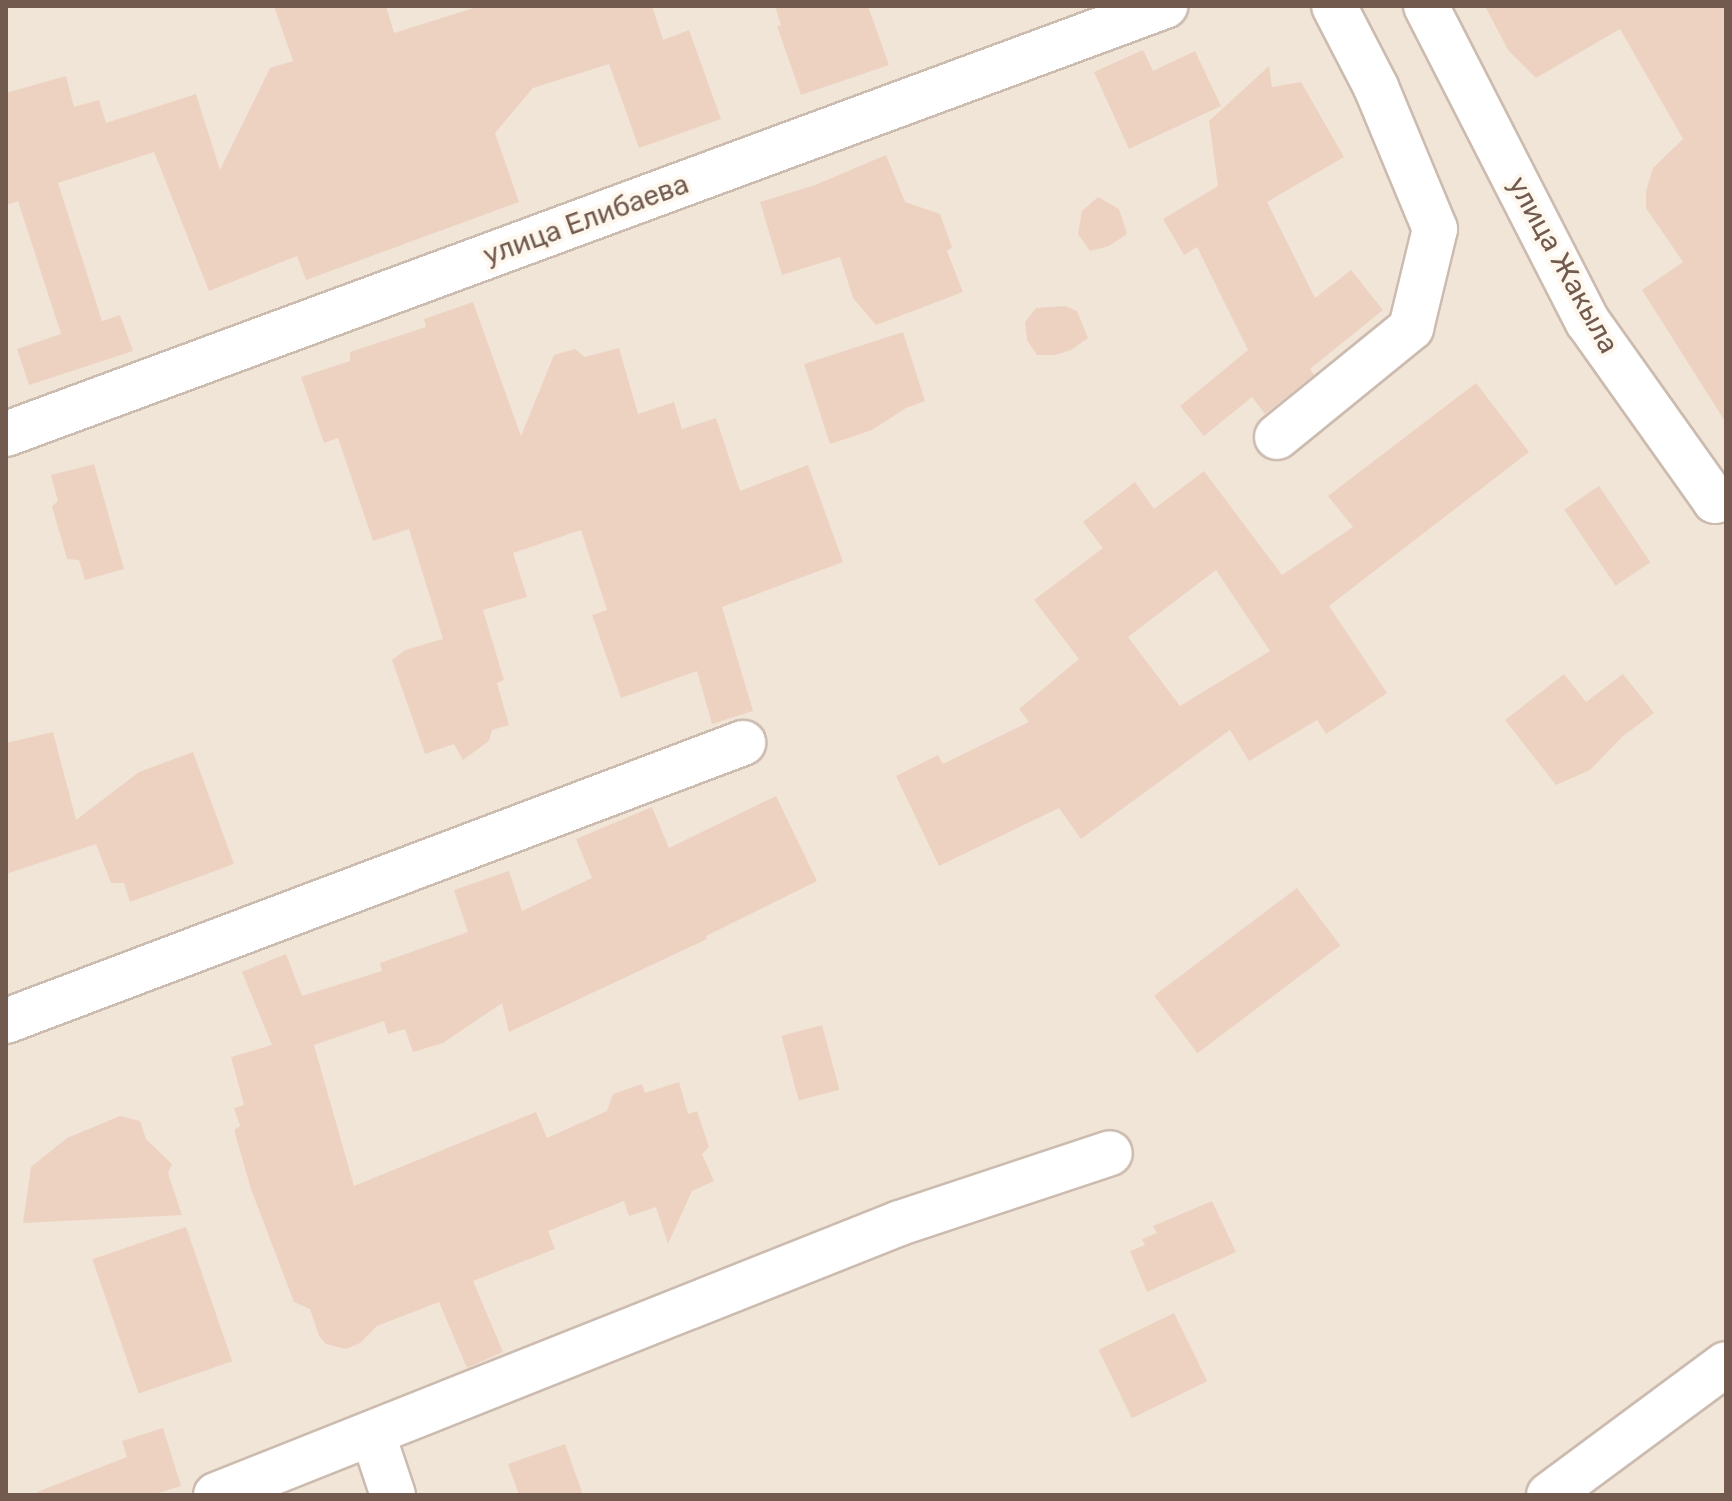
<!DOCTYPE html>
<html>
<head>
<meta charset="utf-8">
<style>
  body { margin:0 }
  #map { position:relative; width:1732px; height:1501px; overflow:hidden; background:#faf3e8; font-family:Rubik,sans-serif }
  div>[style] { position:absolute }
  [style*='--x'] { left:calc(var(--x)*1px); top:calc(var(--y)*1px); width:calc(var(--w)*1px); rotate:calc(var(--a)*1deg) }
  .residential>* { inset:0; background:#f1e5d7; transform-origin:0 0 }
  .building>* { inset:0; background:#edd2c2; transform-origin:0 0 }
  .roads { filter:drop-shadow(2px 0 #ccbbaf) drop-shadow(-2px 0 #ccbbaf) drop-shadow(0 2px #ccbbaf) drop-shadow(0 -2px #ccbbaf) }
  .minor>* { height:44px; margin:-22px; padding:0 22px; transform-origin:22px; border-radius:22px; background:#fff }
  span { translate:-50% -50%; white-space:nowrap; text-align:center; line-height:1.15; -webkit-text-stroke:8px #fdf7ee; paint-order:stroke }
  .street-label { font-size:28px; color:#725a4e }
  .frame { position:absolute; inset:0; border:8px solid #725a4e; pointer-events:none }
</style>
</head>
<body>
<div id="map">
  <div class="residential">
    <i style="left:6px;top:6px;width:1720px;height:1489px"></i>
  </div>
  <div class="building">
    <i style="clip-path:polygon(274px 6px,386px 6px,394px 33px,480px 6px,652px 6px,663px 40px,689px 30px,721px 119px,639px 148px,609px 64px,533px 88px,495px 133px,519px 202px,306px 280px,297px 256px,209px 291px,154px 152px,58px 183px,102px 321px,120px 315px,133px 351px,29px 385px,17px 349px,61px 334px,18px 201px,6px 205px,6px 93px,66px 76px,74px 107px,99px 100px,106px 123px,196px 94px,220px 170px,270px 68px,293px 61px)"></i>
    <i style="clip-path:polygon(775px 6px,868px 6px,889px 65px,801px 95px,777px 26px,781px 25px)"></i>
    <i style="clip-path:polygon(1485px 6px,1726px 6px,1726px 423px,1642px 290px,1683px 262px,1646px 208px,1646px 191px,1653px 168px,1683px 139px,1620px 29px,1536px 78px,1508px 50px)"></i>
    <i style="clip-path:polygon(1143px 50px,1153px 71px,1195px 51px,1221px 106px,1129px 149px,1094px 72px)"></i>
    <i style="clip-path:polygon(1269px 66px,1272px 87px,1301px 82px,1344px 157px,1267px 202px,1315px 298px,1351px 270px,1383px 310px,1310px 369px,1314px 375px,1265px 414px,1252px 397px,1204px 436px,1180px 406px,1248px 350px,1197px 247px,1184px 255px,1163px 219px,1218px 186px,1209px 121px)"></i>
    <i style="clip-path:polygon(886px 155px,905px 202px,940px 214px,952px 247px,947px 251px,963px 292px,876px 325px,853px 298px,840px 257px,782px 275px,760px 202px,815px 185px)"></i>
    <i style="clip-path:polygon(1098px 197px,1119px 209px,1127px 234px,1109px 246px,1090px 251px,1078px 234px,1082px 211px)"></i>
    <i style="clip-path:polygon(473px 302px,521px 436px,554px 355px,575px 349px,585px 357px,619px 348px,638px 414px,674px 402px,682px 429px,716px 418px,740px 491px,808px 465px,843px 562px,722px 607px,753px 711px,712px 724px,697px 671px,621px 698px,592px 615px,607px 610px,581px 530px,513px 553px,527px 597px,483px 610px,504px 680px,497px 683px,509px 725px,492px 730px,489px 741px,463px 760px,454px 744px,425px 754px,392px 660px,405px 650px,443px 639px,409px 529px,373px 541px,338px 438px,324px 443px,301px 377px,350px 361px,350px 352px,426px 327px,424px 319px)"></i>
    <i style="clip-path:polygon(1065px 306px,1077px 311px,1088px 338px,1071px 350px,1055px 355px,1037px 355px,1027px 340px,1025px 322px,1036px 308px)"></i>
    <i style="clip-path:polygon(903px 332px,925px 401px,906px 408px,872px 430px,830px 444px,804px 364px)"></i>
    <i style="clip-path:polygon(evenodd,1476px 383px,1529px 452px,1329px 606px,1387px 693px,1326px 734px,1317px 720px,1249px 761px,1230px 730px,1081px 839px,1059px 808px,939px 866px,896px 776px,938px 755px,943px 764px,1029px 722px,1019px 709px,1079px 659px,1034px 600px,1103px 548px,1083px 522px,1135px 482px,1154px 509px,1204px 471px,1282px 575px,1353px 527px,1328px 496px,1476px 383px,1216px 570px,1270px 651px,1180px 706px,1128px 637px,1216px 570px)"></i>
    <i style="clip-path:polygon(94px 464px,124px 569px,85px 580px,79px 560px,67px 559px,52px 506px,58px 501px,51px 475px)"></i>
    <i style="left:1599px;top:486px;width:92px;height:42px;rotate:56deg"></i>
    <i style="clip-path:polygon(1564px 674px,1586px 702px,1623px 674px,1654px 713px,1623px 736px,1590px 770px,1556px 785px,1505px 720px)"></i>
    <i style="clip-path:polygon(53px 732px,76px 820px,139px 772px,193px 752px,234px 864px,130px 902px,124px 883px,111px 883px,96px 844px,6px 874px,6px 743px)"></i>
    <i style="clip-path:polygon(776px 796px,817px 881px,706px 936px,707px 939px,509px 1032px,502px 1003px,443px 1043px,413px 1052px,405px 1029px,388px 1034px,384px 1021px,314px 1045px,354px 1186px,536px 1112px,547px 1138px,607px 1111px,613px 1094px,642px 1084px,645px 1093px,679px 1082px,688px 1114px,697px 1111px,709px 1147px,702px 1154px,714px 1181px,692px 1191px,668px 1244px,656px 1207px,629px 1216px,624px 1201px,548px 1231px,555px 1249px,473px 1281px,503px 1352px,467px 1368px,439px 1302px,377px 1326px,360px 1343px,346px 1349px,326px 1344px,319px 1336px,310px 1309px,294px 1302px,251px 1189px,234px 1130px,240px 1126px,234px 1108px,244px 1105px,231px 1057px,272px 1045px,242px 972px,286px 954px,302px 996px,382px 971px,380px 963px,468px 932px,454px 890px,509px 871px,522px 911px,592px 878px,576px 839px,652px 807px,669px 848px)"></i>
    <i style="left:1297px;top:888px;width:72px;height:179px;rotate:53deg"></i>
    <i style="left:822px;top:1025px;width:67px;height:42px;rotate:75deg"></i>
    <i style="clip-path:polygon(120px 1116px,140px 1121px,146px 1139px,172px 1164px,168px 1173px,182px 1215px,23px 1223px,31px 1167px,67px 1138px)"></i>
    <i style="clip-path:polygon(1212px 1201px,1236px 1252px,1147px 1292px,1130px 1251px,1145px 1245px,1142px 1239px,1157px 1233px,1153px 1226px)"></i>
    <i style="left:186px;top:1227px;width:142px;height:99px;rotate:71deg"></i>
    <i style="left:1174px;top:1313px;width:76px;height:84px;rotate:64deg"></i>
    <i style="clip-path:polygon(163px 1428px,181px 1486px,152px 1495px,37px 1495px,37px 1492px,127px 1457px,122px 1441px)"></i>
    <i style="clip-path:polygon(565px 1444px,583px 1495px,519px 1495px,508px 1464px)"></i>
  </div>
  <div class="roads">
    <div class="minor">
      <i style="--x:1426;--y:6;--w:355;--a:62.9"></i>
      <i style="--x:1588;--y:322;--w:219;--a:54.6"></i>
      <i style="--x:1715;--y:501;--w:11;--a:-15"></i>
      <i style="--x:6;--y:434;--w:1236;--a:-20.27"></i>
      <i style="--x:1277;--y:437;--w:173;--a:-39.1"></i>
      <i style="--x:1411;--y:328;--w:102;--a:-76.4"></i>
      <i style="--x:1435;--y:229;--w:154;--a:-112.6"></i>
      <i style="--x:1376;--y:87;--w:91;--a:-117.4"></i>
      <i style="--x:6;--y:1021;--w:788;--a:-20.67"></i>
      <i style="--x:373;--y:1435;--w:63;--a:71.6"></i>
      <i style="--x:216;--y:1495;--w:736;--a:-21.69"></i>
      <i style="--x:900;--y:1223;--w:221;--a:-18.4"></i>
      <i style="--x:1549;--y:1495;--w:220;--a:-36.5"></i>
    </div>
  </div>
  <div class="street-label">
    <span style="left:586px;top:220px;rotate:-20deg">улица Елибаева</span>
    <span style="left:1563px;top:265px;rotate:61deg">улица Жакыла</span>
  </div>
  <div class="frame"></div>
</div>
</body>
</html>
